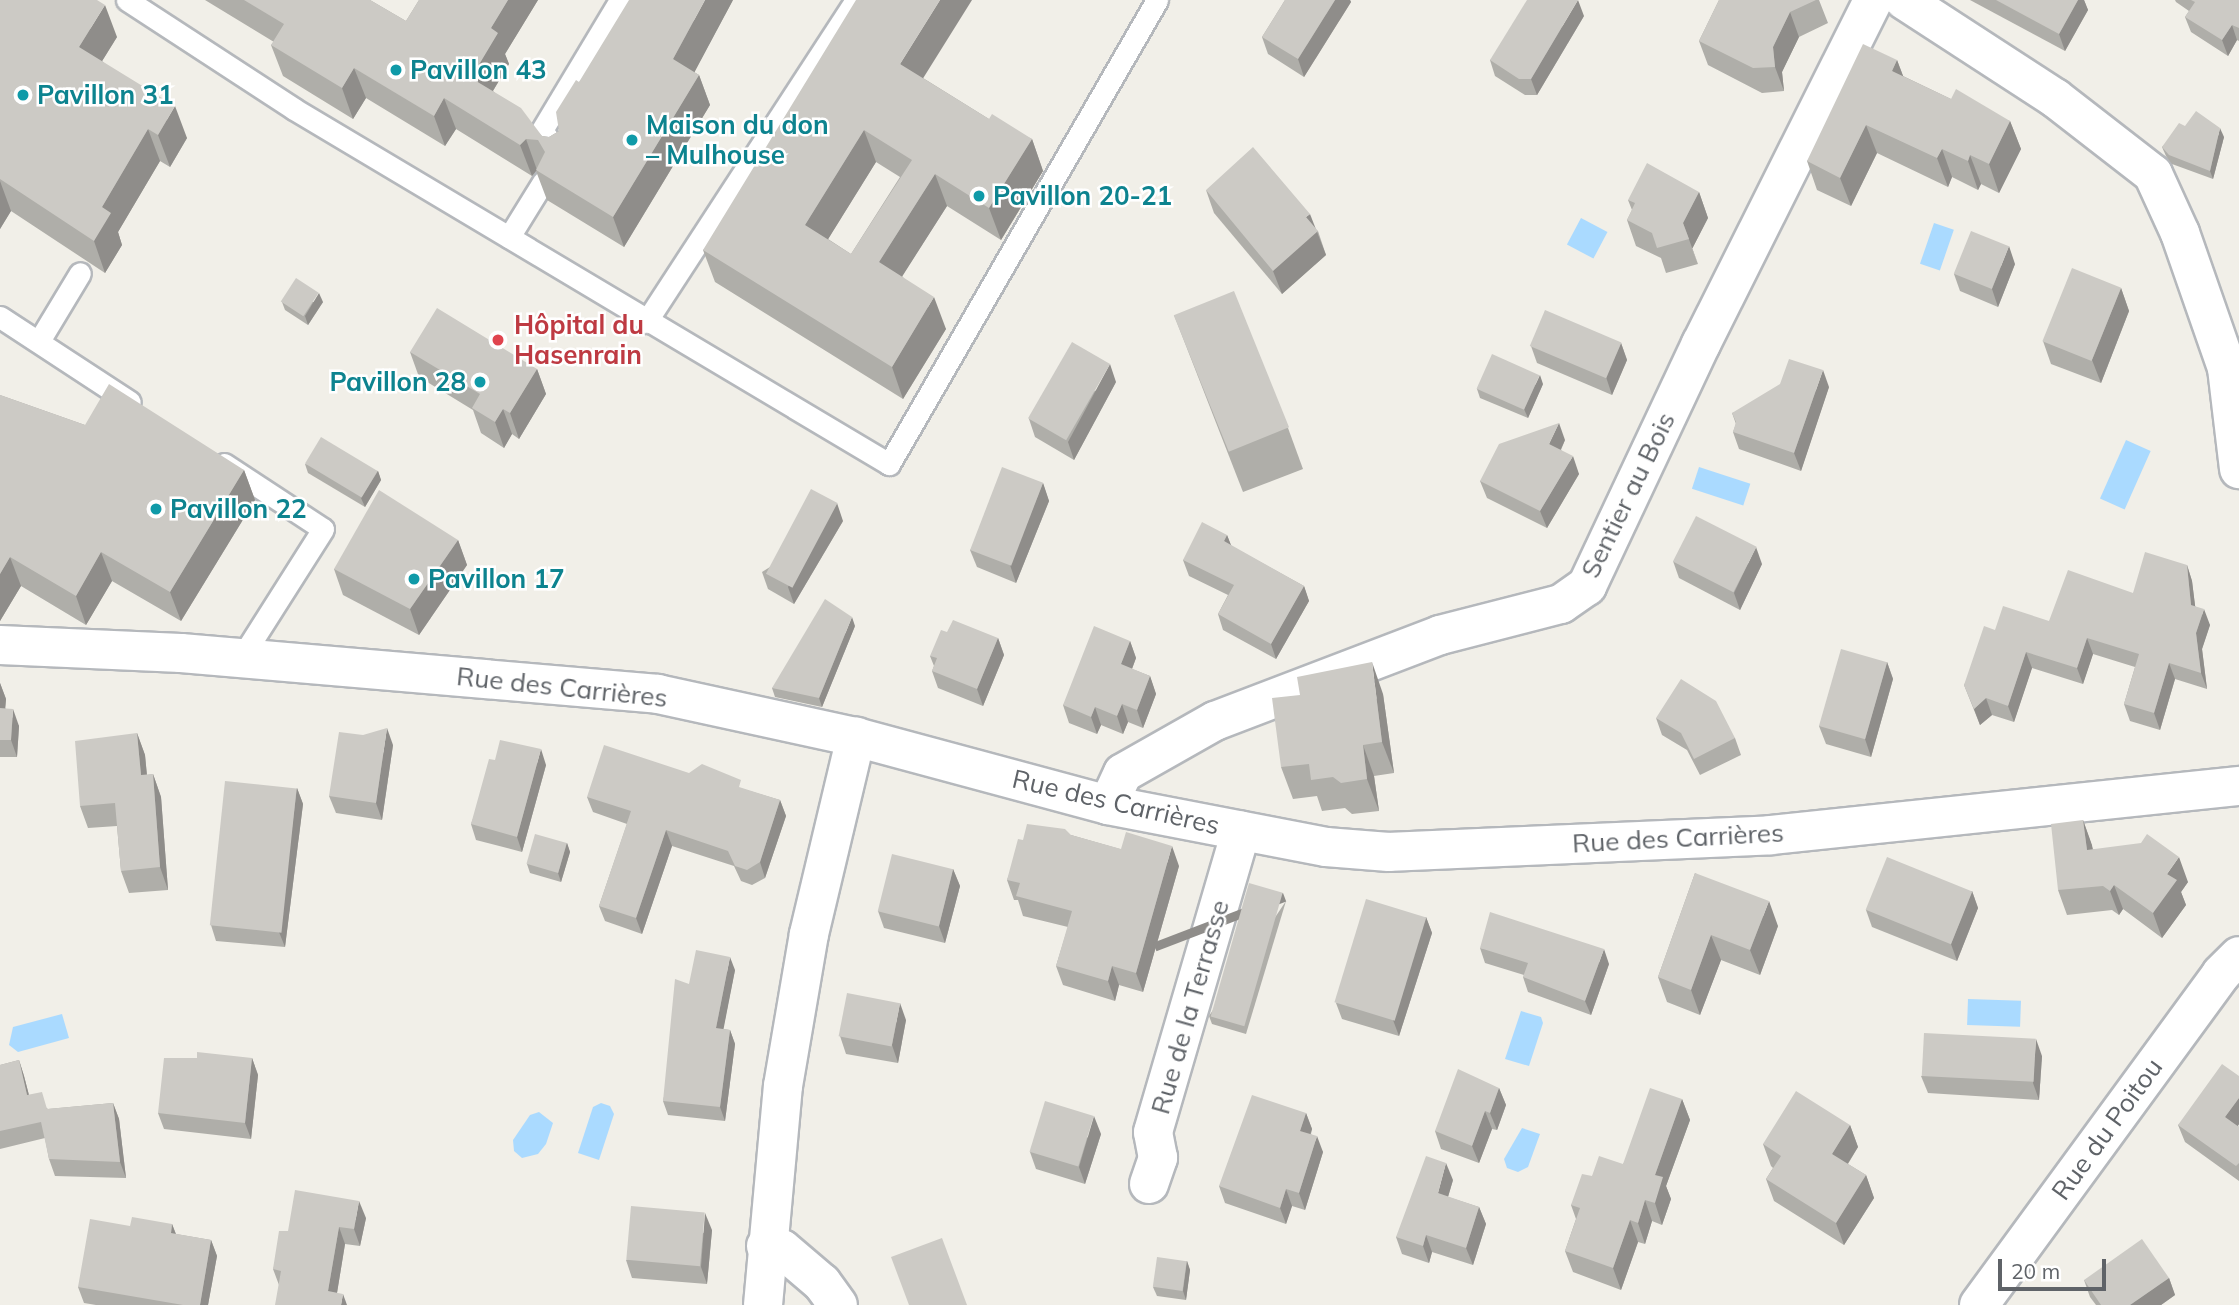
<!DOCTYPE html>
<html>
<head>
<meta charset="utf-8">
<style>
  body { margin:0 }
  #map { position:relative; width:2239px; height:1305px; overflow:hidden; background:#f1efe8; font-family:Mulish,sans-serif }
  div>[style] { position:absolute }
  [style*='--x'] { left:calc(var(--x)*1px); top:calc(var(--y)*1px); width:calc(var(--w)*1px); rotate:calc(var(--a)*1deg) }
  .water>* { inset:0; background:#aadaff; transform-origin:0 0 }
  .roads { filter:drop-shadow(2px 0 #b5b8bc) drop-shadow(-2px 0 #b5b8bc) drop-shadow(0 2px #b5b8bc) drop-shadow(0 -2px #b5b8bc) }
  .lane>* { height:21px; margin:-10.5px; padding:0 10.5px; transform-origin:10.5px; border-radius:10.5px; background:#fff }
  .street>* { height:38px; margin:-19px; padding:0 19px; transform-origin:19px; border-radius:19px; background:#fff }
  .wall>* { inset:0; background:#afaea9 }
  .shaded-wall>* { inset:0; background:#8f8d8a; transform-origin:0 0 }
  .building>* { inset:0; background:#cccac5; transform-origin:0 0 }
  .dots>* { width:19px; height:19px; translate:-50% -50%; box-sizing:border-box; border:4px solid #fff; border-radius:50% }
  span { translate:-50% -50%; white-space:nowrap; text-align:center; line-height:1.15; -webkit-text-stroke:5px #fff; paint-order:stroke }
  .culture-label { font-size:26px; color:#0d838f; font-weight:700 }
  .left { translate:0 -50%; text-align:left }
  .right { translate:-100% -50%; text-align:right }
  .health-label { font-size:26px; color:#be3a42; font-weight:700 }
  .street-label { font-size:26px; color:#5f6368 }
  .scale { position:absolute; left:1998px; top:1259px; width:108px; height:32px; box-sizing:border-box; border:4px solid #5f6368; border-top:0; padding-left:9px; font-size:21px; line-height:24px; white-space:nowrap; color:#5f6368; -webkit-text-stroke:5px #fff; paint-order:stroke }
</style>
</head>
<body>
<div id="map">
  <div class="water">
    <i style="left:1581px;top:218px;width:30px;height:30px;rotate:28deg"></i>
    <i style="left:1934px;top:223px;width:21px;height:43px;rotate:19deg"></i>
    <i style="left:2126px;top:440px;width:27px;height:64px;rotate:24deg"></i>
    <i style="left:1699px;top:467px;width:54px;height:23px;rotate:18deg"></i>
    <i style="left:1968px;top:999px;width:53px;height:26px;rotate:2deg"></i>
    <i style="clip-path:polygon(1521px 1011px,1541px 1017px,1543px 1023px,1529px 1066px,1505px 1059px)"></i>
    <i style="clip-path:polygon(62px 1014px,69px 1038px,18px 1052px,9px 1045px,13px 1027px)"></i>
    <i style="clip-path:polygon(601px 1103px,610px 1106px,614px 1114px,599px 1160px,578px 1153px,593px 1107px)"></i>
    <i style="clip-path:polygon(539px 1112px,553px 1123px,546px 1144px,538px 1154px,522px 1158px,514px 1151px,513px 1140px,530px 1115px)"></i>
    <i style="clip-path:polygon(1522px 1128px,1540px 1134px,1528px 1167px,1518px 1172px,1507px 1168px,1504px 1159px)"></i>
  </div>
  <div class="roads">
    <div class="lane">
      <i style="--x:127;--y:0;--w:199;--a:33.1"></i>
      <i style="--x:294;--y:109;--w:693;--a:30.82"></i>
      <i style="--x:889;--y:464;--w:536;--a:-59.99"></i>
      <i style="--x:559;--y:155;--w:30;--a:-124"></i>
      <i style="--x:542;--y:130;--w:152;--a:-59"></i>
      <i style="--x:509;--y:237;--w:65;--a:-58.3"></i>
      <i style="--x:0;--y:317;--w:155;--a:33.2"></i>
      <i style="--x:646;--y:322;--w:384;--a:-56.9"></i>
      <i style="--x:39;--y:341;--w:79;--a:-58.9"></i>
      <i style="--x:224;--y:464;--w:118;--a:33.3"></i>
      <i style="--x:323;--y:529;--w:153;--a:122.4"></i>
    </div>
    <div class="street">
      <i style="--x:1904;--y:0;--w:180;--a:33"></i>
      <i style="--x:2055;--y:98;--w:124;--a:37.8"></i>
      <i style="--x:2153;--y:174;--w:65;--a:65.4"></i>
      <i style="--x:2180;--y:233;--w:143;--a:70.8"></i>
      <i style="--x:2227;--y:368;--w:102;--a:83.2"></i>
      <i style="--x:0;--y:645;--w:181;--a:2.5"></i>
      <i style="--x:181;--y:653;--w:479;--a:4.9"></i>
      <i style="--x:658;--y:694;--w:203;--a:12.3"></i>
      <i style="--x:856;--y:737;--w:261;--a:15.1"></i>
      <i style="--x:1108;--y:805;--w:222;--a:10.9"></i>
      <i style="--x:1326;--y:847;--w:63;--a:4.5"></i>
      <i style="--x:1389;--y:852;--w:382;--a:-2.5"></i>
      <i style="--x:1771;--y:835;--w:471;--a:-6"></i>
      <i style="--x:1108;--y:805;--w:35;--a:-65"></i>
      <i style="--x:1123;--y:773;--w:106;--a:-29.5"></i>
      <i style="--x:1215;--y:721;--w:241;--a:-20.9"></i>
      <i style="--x:1440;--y:635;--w:125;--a:-14.4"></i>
      <i style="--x:1561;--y:604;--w:32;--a:-35"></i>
      <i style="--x:1587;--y:586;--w:268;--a:-64.8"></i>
      <i style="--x:1701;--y:344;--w:385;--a:-63.4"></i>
      <i style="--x:1149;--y:1184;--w:28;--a:-71"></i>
      <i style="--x:1158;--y:1158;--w:26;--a:-101"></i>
      <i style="--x:1153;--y:1132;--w:314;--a:-73.7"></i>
      <i style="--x:766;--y:1246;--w:16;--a:11"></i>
      <i style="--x:782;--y:1249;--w:52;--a:40.4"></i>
      <i style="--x:822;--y:1283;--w:27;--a:54"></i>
      <i style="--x:763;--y:1305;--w:220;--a:-84.8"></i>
      <i style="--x:783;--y:1086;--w:154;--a:-80.3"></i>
      <i style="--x:809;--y:934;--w:203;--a:-76.6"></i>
      <i style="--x:1979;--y:1305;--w:410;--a:-53.8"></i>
      <i style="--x:2221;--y:974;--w:25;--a:-45"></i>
    </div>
  </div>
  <div class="wall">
    <i style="clip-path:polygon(0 0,117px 37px,102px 61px,187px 138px,170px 167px,160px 161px,118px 232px,122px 245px,105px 273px,11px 211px,0 229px)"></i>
    <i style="clip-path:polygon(205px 0,370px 0,406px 21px,419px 0,538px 0,505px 54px,509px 64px,493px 91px,542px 136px,549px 137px,559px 131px,579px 82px,733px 0,694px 72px,699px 75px,710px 105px,624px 247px,547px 200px,536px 171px,532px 176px,456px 129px,445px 146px,366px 98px,353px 119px,283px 76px,271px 45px,274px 42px)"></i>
    <i style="clip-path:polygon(1285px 0,1350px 0,1351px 2px,1304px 77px,1268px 54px,1262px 37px)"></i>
    <i style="clip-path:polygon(1719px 0,1819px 0,1828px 23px,1799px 37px,1782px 72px,1784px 91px,1762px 93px,1708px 65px,1699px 41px)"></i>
    <i style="clip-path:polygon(1970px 0,2084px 0,2088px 10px,2065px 51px)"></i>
    <i style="clip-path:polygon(2175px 0,2239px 0,2239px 41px,2237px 40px,2228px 56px,2191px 32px,2185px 17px,2189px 11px,2176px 2px)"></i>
    <i style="clip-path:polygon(1584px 16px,1537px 95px,1525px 95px,1495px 76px,1490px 60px)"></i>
    <i style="clip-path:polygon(1897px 60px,1903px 76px,1951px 99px,2010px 121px,2021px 149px,1999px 193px,1981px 184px,1978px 190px,1952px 177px,1948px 187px,1877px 153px,1851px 206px,1817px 190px,1807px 161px)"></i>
    <i style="clip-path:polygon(evenodd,923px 78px,989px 119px,1032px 139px,1043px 171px,1001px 240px,947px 206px,902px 276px,946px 329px,903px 399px,715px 282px,703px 250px,923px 78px,876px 162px,900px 177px,851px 254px,828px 239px,876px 162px)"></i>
    <i style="clip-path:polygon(2185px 126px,2224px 137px,2213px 179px,2172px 164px,2166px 156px,2162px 147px)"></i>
    <i style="clip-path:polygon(1206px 190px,1318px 231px,1326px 255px,1282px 294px,1214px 213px)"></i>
    <i style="clip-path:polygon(1699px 192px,1708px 218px,1692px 249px,1698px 264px,1666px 273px,1661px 258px,1636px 246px,1627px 220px,1632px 210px,1628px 200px)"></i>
    <i style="clip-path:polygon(2015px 264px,1998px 307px,1960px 291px,1954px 274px)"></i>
    <i style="clip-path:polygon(2121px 288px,2129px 311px,2101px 383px,2051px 364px,2043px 341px)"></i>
    <i style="clip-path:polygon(282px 302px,323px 302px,308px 325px,285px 310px)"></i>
    <i style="clip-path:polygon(1174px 315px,1288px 428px,1303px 469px,1243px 492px)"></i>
    <i style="clip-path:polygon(1621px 343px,1627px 360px,1612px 395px,1537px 363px,1531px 346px)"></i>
    <i style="clip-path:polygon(410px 352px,537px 369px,546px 394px,519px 439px,512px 434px,504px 448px,481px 433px,473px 410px,419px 377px)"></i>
    <i style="clip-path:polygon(1116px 382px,1074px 460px,1035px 437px,1029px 419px)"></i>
    <i style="clip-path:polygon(1543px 384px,1528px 418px,1480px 398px,1477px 389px)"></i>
    <i style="clip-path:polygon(1829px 387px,1801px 471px,1739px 449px,1733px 432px,1736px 424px,1732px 413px)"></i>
    <i style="clip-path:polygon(0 395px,85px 425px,244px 470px,255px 500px,181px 621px,112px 581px,86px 625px,21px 586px,0 621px)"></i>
    <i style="clip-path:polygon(1565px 440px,1561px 450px,1579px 474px,1547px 528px,1487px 498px,1480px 481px)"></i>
    <i style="clip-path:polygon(305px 464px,378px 471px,381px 480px,365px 507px,308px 473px)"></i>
    <i style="clip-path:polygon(1043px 483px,1049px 501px,1016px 583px,977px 567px,970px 550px)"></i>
    <i style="clip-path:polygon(843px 521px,794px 604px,768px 589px,762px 572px)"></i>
    <i style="clip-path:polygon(1227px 535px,1231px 546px,1304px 586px,1309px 601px,1276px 659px,1223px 630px,1218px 614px,1228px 595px,1189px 576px,1183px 560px)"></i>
    <i style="clip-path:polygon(458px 540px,467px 565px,419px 635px,343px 595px,334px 569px)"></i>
    <i style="clip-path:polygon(1673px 561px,1762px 564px,1740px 610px,1679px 578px)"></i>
    <i style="clip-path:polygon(2187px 565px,2192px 581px,2195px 606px,2210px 625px,2202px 649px,2207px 689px,2175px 679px,2160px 730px,2130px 721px,2124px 704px,2135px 667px,2093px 654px,2083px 684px,2032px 668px,2014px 722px,1992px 715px,1980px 725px,1964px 685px,1995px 630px,2049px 621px,2133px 593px)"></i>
    <i style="clip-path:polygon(855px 626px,822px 707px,775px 697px,772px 688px)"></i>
    <i style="clip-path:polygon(998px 638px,1004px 655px,983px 706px,938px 688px,932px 671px,934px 666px,930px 656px)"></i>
    <i style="clip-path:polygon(1130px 641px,1136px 658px,1132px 669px,1150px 676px,1156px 694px,1143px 728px,1128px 722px,1123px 734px,1101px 725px,1097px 734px,1069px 723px,1063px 705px)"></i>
    <i style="clip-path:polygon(1887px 662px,1893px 679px,1871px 757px,1826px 744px,1819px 726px)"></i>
    <i style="clip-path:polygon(0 683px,6px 699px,5px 708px,19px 726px,17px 757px,0 757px)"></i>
    <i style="clip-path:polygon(1383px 694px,1394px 773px,1374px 776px,1379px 811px,1352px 814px,1345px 808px,1322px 811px,1317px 796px,1293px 799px,1281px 767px)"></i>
    <i style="clip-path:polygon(1656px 718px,1735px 738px,1741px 755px,1700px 775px,1687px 750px,1662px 735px)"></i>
    <i style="clip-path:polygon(137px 733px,145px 755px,147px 775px,153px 774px,161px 797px,168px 890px,129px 893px,121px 871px,117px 826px,88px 828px,80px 806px)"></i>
    <i style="clip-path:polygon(393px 745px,382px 820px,336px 813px,329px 796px)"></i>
    <i style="clip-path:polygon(495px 760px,546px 765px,522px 852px,476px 840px,471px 824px)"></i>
    <i style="clip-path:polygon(689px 773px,780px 800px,786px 816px,765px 878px,752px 885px,741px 881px,734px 866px,672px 846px,642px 934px,605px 921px,599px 906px,627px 824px,593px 812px,587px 797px)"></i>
    <i style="clip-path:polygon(297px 788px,303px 804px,285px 947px,216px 941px,211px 925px)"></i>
    <i style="clip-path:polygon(2083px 820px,2093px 849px,2188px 882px,2181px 892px,2186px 905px,2162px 938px,2123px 909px,2119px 915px,2112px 910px,2067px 915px,2058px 890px)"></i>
    <i style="clip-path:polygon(1071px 835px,1179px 866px,1143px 992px,1119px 985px,1115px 1001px,1063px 985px,1056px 966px,1068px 927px,1023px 916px,1018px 900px,1014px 900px,1007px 880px,1023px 840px)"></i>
    <i style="clip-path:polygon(567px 843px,570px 852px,561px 882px,530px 873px,527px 864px)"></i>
    <i style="clip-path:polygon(953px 869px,960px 886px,945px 943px,884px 928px,878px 911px)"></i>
    <i style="clip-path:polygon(1695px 873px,1778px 926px,1760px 975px,1721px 960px,1700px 1015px,1667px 1002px,1658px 977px)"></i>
    <i style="clip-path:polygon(1972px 891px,1978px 908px,1957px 961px,1872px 927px,1866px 910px)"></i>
    <i style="clip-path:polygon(1286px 901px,1246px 1034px,1212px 1024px,1209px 1016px)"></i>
    <i style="clip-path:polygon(1426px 917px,1432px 933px,1399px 1036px,1342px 1019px,1336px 1003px)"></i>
    <i style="clip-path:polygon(1480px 948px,1609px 964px,1591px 1015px,1528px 992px,1523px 977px,1524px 975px,1485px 963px)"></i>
    <i style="clip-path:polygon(735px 970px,723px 1029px,730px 1030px,735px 1044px,725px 1121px,668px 1115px,663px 1101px,689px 984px)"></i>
    <i style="clip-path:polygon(906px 1020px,898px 1063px,846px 1054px,840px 1036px)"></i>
    <i style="clip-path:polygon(2042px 1056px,2039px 1100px,1928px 1093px,1921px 1076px)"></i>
    <i style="clip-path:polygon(252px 1058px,258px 1075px,251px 1139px,164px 1129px,158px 1113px)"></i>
    <i style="clip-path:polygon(19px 1060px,24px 1076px,29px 1095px,48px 1109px,113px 1103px,119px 1119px,126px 1178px,55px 1176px,49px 1159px,45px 1138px,0 1149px,0 1065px)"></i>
    <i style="clip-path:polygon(2239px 1076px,2239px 1124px,2238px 1126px,2239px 1127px,2239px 1181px,2185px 1142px,2178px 1125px)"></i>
    <i style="clip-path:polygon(1499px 1088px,1506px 1105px,1497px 1130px,1492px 1129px,1479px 1163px,1441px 1149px,1435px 1131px)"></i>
    <i style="clip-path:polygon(1682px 1099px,1690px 1120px,1666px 1186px,1671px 1199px,1662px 1225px,1652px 1221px,1645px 1244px,1638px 1242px,1621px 1290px,1573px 1272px,1565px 1251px,1576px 1219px,1571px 1205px,1592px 1176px,1623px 1164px)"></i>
    <i style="clip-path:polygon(1306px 1113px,1312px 1129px,1311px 1134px,1323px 1152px,1305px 1210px,1292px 1206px,1286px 1224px,1225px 1203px,1219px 1186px)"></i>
    <i style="clip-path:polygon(1850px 1125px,1858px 1147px,1848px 1164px,1866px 1175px,1874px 1198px,1844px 1245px,1774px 1201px,1766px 1179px,1773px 1168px,1771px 1166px,1763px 1144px)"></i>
    <i style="clip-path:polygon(1101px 1134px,1085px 1184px,1036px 1169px,1030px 1152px)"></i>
    <i style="clip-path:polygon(1453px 1180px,1448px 1197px,1479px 1207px,1486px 1224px,1473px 1265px,1432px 1252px,1429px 1263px,1402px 1254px,1396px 1237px)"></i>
    <i style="clip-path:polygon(366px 1218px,360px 1246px,345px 1244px,337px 1293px,279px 1285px,273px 1269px,288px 1231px)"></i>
    <i style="clip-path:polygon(172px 1224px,176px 1234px,211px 1240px,217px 1256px,208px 1305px,96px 1305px,84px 1303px,78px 1287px,130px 1226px)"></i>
    <i style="clip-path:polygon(712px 1230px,707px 1284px,632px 1278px,626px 1260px)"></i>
    <i style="clip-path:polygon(1187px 1261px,1190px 1270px,1186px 1300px,1157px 1296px,1153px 1287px)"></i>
    <i style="clip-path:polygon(2169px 1278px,2175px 1295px,2161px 1305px,2096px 1305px,2090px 1297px,2084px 1280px)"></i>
  </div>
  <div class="shaded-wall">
    <i style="clip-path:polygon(508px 0,538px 0,505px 54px,509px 64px,482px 109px,471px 78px,491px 28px)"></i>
    <i style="clip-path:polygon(705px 0,733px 0,685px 90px,673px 59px)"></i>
    <i style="clip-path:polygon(940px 0,972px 0,912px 96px,900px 64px)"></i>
    <i style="clip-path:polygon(1335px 0,1350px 0,1351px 2px,1304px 77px,1298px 59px)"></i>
    <i style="clip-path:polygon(1578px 0,1584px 16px,1537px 95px,1531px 79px)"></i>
    <i style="clip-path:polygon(2078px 0,2084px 0,2088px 10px,2065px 51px,2059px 34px)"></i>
    <i style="clip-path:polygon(105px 5px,117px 37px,91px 79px,79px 47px)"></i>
    <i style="clip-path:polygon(1790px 12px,1799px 37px,1782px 72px,1784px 91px,1775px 67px,1773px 47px)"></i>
    <i style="clip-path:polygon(2232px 25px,2237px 40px,2228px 56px,2222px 40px)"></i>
    <i style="clip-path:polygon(1897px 60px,1908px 89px,1892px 71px)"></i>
    <i style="clip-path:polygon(354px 68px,366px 98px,353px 119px,342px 88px)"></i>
    <i style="clip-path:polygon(699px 75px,710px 105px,624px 247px,613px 217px)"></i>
    <i style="clip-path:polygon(444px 98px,456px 129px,445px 146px,434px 116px)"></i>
    <i style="clip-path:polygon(175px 106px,187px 138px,170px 167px,158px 135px)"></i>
    <i style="clip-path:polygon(2010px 121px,2021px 149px,1999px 193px,1989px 164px)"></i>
    <i style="clip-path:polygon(1866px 125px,1877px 153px,1851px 206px,1840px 178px)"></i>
    <i style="clip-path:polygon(2220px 128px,2224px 137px,2213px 179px,2210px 171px)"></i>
    <i style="clip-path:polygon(148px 129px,160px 161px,118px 232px,122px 245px,105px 273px,94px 241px,102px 207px)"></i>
    <i style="clip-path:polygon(864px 130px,876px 162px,817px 257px,805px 225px)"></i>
    <i style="clip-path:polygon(526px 139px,537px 170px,532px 176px,520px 145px)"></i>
    <i style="clip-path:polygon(1032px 139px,1043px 171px,1001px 240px,989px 208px)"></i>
    <i style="clip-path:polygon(1942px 149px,1952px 177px,1948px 187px,1937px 158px)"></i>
    <i style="clip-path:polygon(1970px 155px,1981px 184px,1978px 190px,1968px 161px)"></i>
    <i style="clip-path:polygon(935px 174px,947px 206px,891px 294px,879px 262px)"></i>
    <i style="clip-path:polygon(0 181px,11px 211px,0 229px)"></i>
    <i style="clip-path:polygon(1699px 192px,1708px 218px,1692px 249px,1698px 264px,1683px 223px)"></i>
    <i style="clip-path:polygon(1310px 214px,1326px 255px,1282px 294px,1273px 271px,1306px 217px)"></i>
    <i style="clip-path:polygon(2009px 246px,2015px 264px,1998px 307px,1992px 289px)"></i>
    <i style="clip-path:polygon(2121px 288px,2129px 311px,2101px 383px,2092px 360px)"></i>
    <i style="clip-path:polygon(319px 293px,323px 302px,308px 325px,305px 316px)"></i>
    <i style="clip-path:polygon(934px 297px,946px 329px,903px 399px,892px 367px)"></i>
    <i style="clip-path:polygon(1621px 343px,1627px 360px,1612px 395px,1606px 377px)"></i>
    <i style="clip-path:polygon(1110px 364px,1116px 382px,1074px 460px,1068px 442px)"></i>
    <i style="clip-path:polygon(537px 369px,546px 394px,519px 439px,510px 413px)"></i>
    <i style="clip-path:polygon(1823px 370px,1829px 387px,1801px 471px,1794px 453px)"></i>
    <i style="clip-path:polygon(1540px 375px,1543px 384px,1528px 418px,1524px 409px)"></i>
    <i style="clip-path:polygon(503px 409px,512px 434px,504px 448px,495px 422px)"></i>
    <i style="clip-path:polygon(1559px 423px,1565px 440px,1555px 462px,1549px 444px)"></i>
    <i style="clip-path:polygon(1573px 456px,1579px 474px,1547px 528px,1540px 511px)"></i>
    <i style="clip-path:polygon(244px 470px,255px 500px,181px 621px,170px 592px)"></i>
    <i style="clip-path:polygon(378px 471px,381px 480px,365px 507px,361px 498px)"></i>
    <i style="clip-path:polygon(1043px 483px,1049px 501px,1016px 583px,1010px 565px)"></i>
    <i style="clip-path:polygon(837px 503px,843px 521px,794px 604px,788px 587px)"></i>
    <i style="clip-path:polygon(1227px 535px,1233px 550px,1224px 541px)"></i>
    <i style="clip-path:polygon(458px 540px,467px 565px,419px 635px,410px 609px)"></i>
    <i style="clip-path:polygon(1756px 547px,1762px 564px,1740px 610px,1734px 593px)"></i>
    <i style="clip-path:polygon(101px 552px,112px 581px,86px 625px,76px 596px)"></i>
    <i style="clip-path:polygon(10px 557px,21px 586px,0 621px,0 574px)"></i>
    <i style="clip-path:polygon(2187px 565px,2192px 581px,2197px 621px,2191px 605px)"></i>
    <i style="clip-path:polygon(1304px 586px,1309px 601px,1276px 659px,1271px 644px)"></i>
    <i style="clip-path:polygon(2204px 609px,2210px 625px,2202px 649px,2207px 689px,2201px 673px,2196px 633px)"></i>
    <i style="clip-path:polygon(852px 617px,855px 626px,822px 707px,819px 698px)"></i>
    <i style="clip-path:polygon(998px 638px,1004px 655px,983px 706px,977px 689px)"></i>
    <i style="clip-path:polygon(2087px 638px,2093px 654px,2083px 684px,2077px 668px)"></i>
    <i style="clip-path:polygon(1130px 641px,1136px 658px,1127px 682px,1121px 664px)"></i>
    <i style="clip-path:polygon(2026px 652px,2032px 668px,2014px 722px,2008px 706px)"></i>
    <i style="clip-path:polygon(1372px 662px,1383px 694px,1394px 773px,1382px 742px)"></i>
    <i style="clip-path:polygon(1887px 662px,1893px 679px,1871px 757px,1865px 739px)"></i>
    <i style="clip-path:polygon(2169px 663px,2175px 679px,2160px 730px,2154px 713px)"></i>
    <i style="clip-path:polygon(1150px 676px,1156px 694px,1143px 728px,1137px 710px)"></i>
    <i style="clip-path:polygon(0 683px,6px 699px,4px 725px,0 715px)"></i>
    <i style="clip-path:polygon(1986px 698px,1992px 715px,1980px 725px,1974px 709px)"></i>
    <i style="clip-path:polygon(1122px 704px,1128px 722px,1123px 734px,1117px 716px)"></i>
    <i style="clip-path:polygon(1095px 707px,1101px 725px,1097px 734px,1091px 717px)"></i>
    <i style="clip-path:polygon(13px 709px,19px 726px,17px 757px,11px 740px)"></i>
    <i style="clip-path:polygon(387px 728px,393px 745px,382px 820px,376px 803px)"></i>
    <i style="clip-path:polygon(137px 733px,145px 755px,149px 798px,141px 775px)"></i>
    <i style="clip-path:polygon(1363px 745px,1374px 776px,1379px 811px,1367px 779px)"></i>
    <i style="clip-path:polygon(541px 749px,546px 765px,522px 852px,517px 837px)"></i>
    <i style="clip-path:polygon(153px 774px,161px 797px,168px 890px,160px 867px)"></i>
    <i style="clip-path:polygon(297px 788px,303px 804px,285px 947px,279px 932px)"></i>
    <i style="clip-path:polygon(780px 800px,786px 816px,765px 878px,760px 862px)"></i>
    <i style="clip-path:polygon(2083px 820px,2092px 845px,2096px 875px,2087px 850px)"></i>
    <i style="clip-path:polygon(666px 830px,672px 846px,642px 934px,636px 918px)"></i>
    <i style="clip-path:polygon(567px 843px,570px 852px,561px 882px,558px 873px)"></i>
    <i style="clip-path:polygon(1172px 846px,1179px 866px,1143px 992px,1136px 973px)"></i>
    <i style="clip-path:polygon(2179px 857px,2188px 882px,2181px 892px,2186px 905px,2162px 938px,2153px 913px,2167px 874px)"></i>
    <i style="clip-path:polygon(953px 869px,960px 886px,945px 943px,939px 926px)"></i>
    <i style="clip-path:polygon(2114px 885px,2123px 909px,2119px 915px,2110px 891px)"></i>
    <i style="clip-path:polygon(1972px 891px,1978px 908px,1957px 961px,1951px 944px)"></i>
    <i style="left:1283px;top:893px;width:9px;height:139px;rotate:69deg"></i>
    <i style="clip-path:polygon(1769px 901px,1778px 926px,1760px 975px,1750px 950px)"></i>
    <i style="clip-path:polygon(1426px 917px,1432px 933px,1399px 1036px,1393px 1020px)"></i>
    <i style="clip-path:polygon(1711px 935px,1721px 960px,1700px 1015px,1691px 990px)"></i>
    <i style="clip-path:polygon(1604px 949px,1609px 964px,1591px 1015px,1585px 1001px)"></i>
    <i style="clip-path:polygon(730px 957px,735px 970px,721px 1042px,716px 1028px)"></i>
    <i style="clip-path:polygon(1112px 966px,1119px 985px,1115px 1001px,1108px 981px)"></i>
    <i style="clip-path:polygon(900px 1003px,906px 1020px,898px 1063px,892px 1045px)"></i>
    <i style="clip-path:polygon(730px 1030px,735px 1044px,725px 1121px,720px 1107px)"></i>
    <i style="clip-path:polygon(2036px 1039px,2042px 1056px,2039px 1100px,2033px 1083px)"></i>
    <i style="clip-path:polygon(252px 1058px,258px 1075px,251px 1139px,245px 1123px)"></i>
    <i style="clip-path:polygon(19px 1060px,24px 1076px,33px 1111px,27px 1095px)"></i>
    <i style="clip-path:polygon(1499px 1088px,1506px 1105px,1497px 1130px,1490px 1113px)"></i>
    <i style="clip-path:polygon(2239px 1098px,2239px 1124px,2232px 1135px,2225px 1117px)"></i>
    <i style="clip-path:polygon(1682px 1099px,1690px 1120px,1666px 1186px,1671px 1199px,1662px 1225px,1655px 1203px,1655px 1175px)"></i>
    <i style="clip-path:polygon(113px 1103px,119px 1119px,126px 1178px,120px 1162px)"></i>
    <i style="clip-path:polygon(1485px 1111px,1492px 1129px,1479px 1163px,1472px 1146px)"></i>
    <i style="clip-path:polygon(1306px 1113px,1312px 1129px,1306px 1147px,1300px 1131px)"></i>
    <i style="clip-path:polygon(1094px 1116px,1101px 1134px,1085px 1184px,1079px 1167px)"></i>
    <i style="clip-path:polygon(1850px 1125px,1858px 1147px,1840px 1176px,1832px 1154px)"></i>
    <i style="clip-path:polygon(1317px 1136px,1323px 1152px,1305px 1210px,1299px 1193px)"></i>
    <i style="clip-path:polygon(1446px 1163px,1453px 1180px,1444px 1210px,1438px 1193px)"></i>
    <i style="clip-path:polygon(1866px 1175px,1874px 1198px,1844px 1245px,1836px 1223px)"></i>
    <i style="clip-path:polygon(1286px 1189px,1292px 1206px,1286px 1224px,1280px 1208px)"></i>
    <i style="clip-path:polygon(1645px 1200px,1652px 1221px,1645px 1244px,1638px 1223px)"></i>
    <i style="clip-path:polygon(359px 1201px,366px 1218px,360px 1246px,354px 1229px)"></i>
    <i style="clip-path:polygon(1479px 1207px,1486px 1224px,1473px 1265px,1466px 1248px)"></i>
    <i style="clip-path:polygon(705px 1213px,712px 1230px,707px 1284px,701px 1267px)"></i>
    <i style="clip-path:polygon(1630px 1220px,1638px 1242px,1621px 1290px,1613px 1268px)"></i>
    <i style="clip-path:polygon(172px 1224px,178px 1240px,171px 1233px)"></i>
    <i style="clip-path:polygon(339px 1227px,345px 1244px,335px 1305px,328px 1291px)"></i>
    <i style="clip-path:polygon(1426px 1235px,1432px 1252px,1429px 1263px,1423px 1246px)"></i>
    <i style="clip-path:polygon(211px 1240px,217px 1256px,208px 1305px,200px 1305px)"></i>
    <i style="clip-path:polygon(1187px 1261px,1190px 1270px,1186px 1300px,1183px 1291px)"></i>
    <i style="clip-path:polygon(2169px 1278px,2175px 1295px,2161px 1305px,2130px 1305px)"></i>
    <i style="clip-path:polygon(343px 1294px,347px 1305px,341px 1305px)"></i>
  </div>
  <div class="building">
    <i style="clip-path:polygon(0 0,97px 0,105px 5px,79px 47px,175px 106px,158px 135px,148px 129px,102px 207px,111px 213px,94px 241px,0 179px)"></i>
    <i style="clip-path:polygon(244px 0,370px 0,406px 21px,419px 0,508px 0,491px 28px,498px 33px,471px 78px,521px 108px,542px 136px,549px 137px,559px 131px,556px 112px,576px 80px,579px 82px,629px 0,705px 0,673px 59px,699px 75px,613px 217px,536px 170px,545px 152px,538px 140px,526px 139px,520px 145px,444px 98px,434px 116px,354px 68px,342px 88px,271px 45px,284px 24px)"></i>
    <i style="clip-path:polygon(evenodd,856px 0,940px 0,900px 64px,989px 119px,992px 114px,1032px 139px,989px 208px,935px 174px,879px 262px,934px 297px,892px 367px,703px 250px,856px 0,864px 130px,912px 160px,851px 254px,805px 225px,864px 130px)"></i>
    <i style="clip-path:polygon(1285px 0,1335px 0,1298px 59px,1262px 37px)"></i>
    <i style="clip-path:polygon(1527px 0,1578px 0,1531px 79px,1519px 79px,1490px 60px)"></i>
    <i style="clip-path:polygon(1719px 0,1816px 0,1790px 12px,1773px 47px,1775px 67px,1753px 68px,1699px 41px)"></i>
    <i style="clip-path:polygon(1996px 0,2078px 0,2059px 34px)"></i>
    <i style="clip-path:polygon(2191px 0,2239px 0,2239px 28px,2232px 25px,2222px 40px,2185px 17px,2195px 2px)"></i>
    <i style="clip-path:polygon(1863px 44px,1897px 60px,1892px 71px,1951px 99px,1956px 89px,2010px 121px,1989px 164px,1970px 155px,1968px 161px,1942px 149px,1937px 158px,1866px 125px,1840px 178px,1807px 161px)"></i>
    <i style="clip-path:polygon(2196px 111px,2220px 128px,2210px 171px,2169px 155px,2162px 147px,2179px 123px,2185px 126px)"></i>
    <i style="clip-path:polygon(1253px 147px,1310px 214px,1306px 217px,1318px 231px,1273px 271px,1206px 190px)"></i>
    <i style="clip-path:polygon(1647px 163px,1699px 192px,1683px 223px,1689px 239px,1657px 248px,1652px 233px,1627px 220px,1635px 203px,1628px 200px)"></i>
    <i style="left:1971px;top:231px;width:41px;height:46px;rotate:22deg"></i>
    <i style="left:2072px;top:268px;width:53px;height:79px;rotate:22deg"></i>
    <i style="left:296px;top:278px;width:27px;height:28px;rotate:33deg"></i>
    <i style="left:1234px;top:291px;width:147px;height:65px;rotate:68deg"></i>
    <i style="clip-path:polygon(437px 308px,537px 369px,510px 413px,503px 409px,495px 422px,472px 408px,480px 394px,410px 352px)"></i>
    <i style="left:1545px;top:310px;width:83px;height:39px;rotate:23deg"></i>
    <i style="left:1072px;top:342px;width:44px;height:88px;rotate:30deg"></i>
    <i style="left:1492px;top:354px;width:52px;height:38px;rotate:24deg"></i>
    <i style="clip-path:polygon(1789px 359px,1823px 370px,1794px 453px,1733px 432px,1736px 422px,1732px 413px,1780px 384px)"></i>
    <i style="clip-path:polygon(109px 384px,244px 470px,170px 592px,101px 552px,76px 596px,10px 557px,0 574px,0 395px,85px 425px)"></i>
    <i style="clip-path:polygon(1559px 423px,1549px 444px,1573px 456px,1540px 511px,1480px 481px,1499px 444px)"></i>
    <i style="left:321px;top:437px;width:66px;height:31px;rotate:31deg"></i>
    <i style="left:1002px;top:467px;width:44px;height:89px;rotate:21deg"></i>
    <i style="left:811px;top:489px;width:30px;height:96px;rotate:28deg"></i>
    <i style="clip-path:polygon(379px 490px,458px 540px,410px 609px,334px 569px)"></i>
    <i style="left:1696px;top:516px;width:68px;height:51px;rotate:27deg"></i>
    <i style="clip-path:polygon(1202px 522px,1227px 535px,1224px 541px,1304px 586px,1271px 644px,1218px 614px,1234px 585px,1183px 560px)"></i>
    <i style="clip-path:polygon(2145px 552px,2187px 565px,2191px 605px,2204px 609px,2196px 633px,2201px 673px,2169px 663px,2154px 713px,2124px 704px,2139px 654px,2087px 638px,2077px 668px,2026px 652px,2008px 706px,1986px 698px,1974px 709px,1964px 685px,1984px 626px,1995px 630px,2003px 606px,2049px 621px,2068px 570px,2133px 593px)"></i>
    <i style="clip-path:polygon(825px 599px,852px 617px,819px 698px,772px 688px)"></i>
    <i style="clip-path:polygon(953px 620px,998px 638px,977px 689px,932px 671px,937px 658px,930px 656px,941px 630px,947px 632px)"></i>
    <i style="clip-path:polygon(1094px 626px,1130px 641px,1121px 664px,1150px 676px,1137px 710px,1122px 704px,1117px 716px,1095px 707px,1091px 717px,1063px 705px)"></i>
    <i style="left:1841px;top:649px;width:48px;height:80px;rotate:16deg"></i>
    <i style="clip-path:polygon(1372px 662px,1382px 742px,1363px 745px,1367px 779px,1341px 783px,1333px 777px,1311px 780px,1309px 764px,1281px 767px,1272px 698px,1300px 695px,1297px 677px)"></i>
    <i style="clip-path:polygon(1681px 679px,1716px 701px,1735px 738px,1694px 759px,1681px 733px,1656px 718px)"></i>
    <i style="clip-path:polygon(0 708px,13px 709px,11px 740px,0 740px)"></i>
    <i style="clip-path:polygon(387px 728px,376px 803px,329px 796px,339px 732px,363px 735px)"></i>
    <i style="clip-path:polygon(137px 733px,141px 775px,153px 774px,160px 867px,121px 871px,115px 803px,80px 806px,75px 741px)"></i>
    <i style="clip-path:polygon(500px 740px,541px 749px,517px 837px,471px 824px,489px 759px,495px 760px)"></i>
    <i style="clip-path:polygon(604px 745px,689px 773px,702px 764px,741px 780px,739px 787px,780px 800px,760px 862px,747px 870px,735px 866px,728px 851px,666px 830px,636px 918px,599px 906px,631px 811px,587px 797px)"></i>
    <i style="left:225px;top:781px;width:72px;height:145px;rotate:6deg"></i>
    <i style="clip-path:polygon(2083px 820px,2087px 850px,2141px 843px,2147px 834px,2179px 857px,2167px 874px,2177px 880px,2153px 913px,2114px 885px,2110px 891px,2103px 886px,2058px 890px,2051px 824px)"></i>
    <i style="clip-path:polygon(1027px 824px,1065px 829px,1071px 835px,1121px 849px,1126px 832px,1172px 846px,1136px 973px,1112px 966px,1108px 981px,1056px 966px,1072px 911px,1016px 896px,1020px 883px,1007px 880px,1018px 839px,1023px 840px)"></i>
    <i style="left:535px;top:834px;width:33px;height:31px;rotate:16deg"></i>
    <i style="left:892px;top:854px;width:63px;height:59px;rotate:14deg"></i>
    <i style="left:1887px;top:857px;width:92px;height:57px;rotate:22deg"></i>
    <i style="clip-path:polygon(1695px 873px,1769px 901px,1750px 950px,1711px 935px,1691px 990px,1658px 977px)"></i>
    <i style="left:1249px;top:883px;width:35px;height:139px;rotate:16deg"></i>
    <i style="left:1366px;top:899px;width:63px;height:108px;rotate:17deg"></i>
    <i style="clip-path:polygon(1490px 912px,1604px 949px,1585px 1001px,1523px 977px,1528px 963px,1480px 948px)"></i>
    <i style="clip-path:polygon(696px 950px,730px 957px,716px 1028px,730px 1030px,720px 1107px,663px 1101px,675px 979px,689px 984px)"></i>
    <i style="left:847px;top:993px;width:54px;height:44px;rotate:11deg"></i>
    <i style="left:1924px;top:1033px;width:112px;height:43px;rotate:3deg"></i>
    <i style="clip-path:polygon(197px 1052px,252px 1058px,245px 1123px,158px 1113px,164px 1058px,197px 1058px)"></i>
    <i style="clip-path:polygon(19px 1060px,27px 1095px,42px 1092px,47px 1109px,113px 1103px,120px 1162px,49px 1159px,41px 1122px,0 1131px,0 1065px)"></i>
    <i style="clip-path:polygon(2222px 1064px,2239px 1076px,2239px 1098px,2225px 1117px,2239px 1127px,2239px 1163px,2236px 1166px,2178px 1125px)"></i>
    <i style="clip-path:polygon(1458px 1069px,1499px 1088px,1490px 1113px,1485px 1111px,1472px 1146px,1435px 1131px)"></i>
    <i style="clip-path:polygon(1650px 1088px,1682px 1099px,1655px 1175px,1663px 1177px,1655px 1203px,1645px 1200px,1638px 1223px,1630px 1220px,1613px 1268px,1565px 1251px,1580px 1208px,1571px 1205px,1582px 1174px,1592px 1176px,1599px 1156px,1623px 1164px)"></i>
    <i style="clip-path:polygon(1796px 1091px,1850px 1125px,1832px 1154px,1866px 1175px,1836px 1223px,1766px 1179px,1781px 1156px,1763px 1144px)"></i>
    <i style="clip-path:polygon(1252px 1095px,1306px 1113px,1300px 1131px,1317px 1136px,1299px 1193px,1286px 1189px,1280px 1208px,1219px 1186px)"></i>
    <i style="left:1045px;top:1101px;width:51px;height:53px;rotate:17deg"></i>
    <i style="clip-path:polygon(1426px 1156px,1446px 1163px,1438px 1193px,1479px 1207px,1466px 1248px,1426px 1235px,1423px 1246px,1396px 1237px)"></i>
    <i style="clip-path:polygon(295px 1190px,359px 1201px,354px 1229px,339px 1227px,328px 1291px,343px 1294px,341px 1305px,275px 1305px,281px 1271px,273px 1269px,279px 1231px,288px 1231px)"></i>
    <i style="left:631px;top:1206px;width:74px;height:54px;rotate:5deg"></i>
    <i style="clip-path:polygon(132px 1217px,172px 1224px,171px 1233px,211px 1240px,200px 1305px,183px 1305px,78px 1287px,90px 1219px,130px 1226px)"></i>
    <i style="clip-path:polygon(942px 1238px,967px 1305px,909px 1305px,891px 1257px)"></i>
    <i style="clip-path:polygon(2142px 1239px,2169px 1278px,2130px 1305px,2101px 1305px,2084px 1280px)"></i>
    <i style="left:1157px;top:1257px;width:30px;height:30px;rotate:8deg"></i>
  </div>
  <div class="dots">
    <i style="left:396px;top:70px;background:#0f9aa8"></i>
    <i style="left:23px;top:95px;background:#0f9aa8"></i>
    <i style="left:632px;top:140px;background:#0f9aa8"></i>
    <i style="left:979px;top:196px;background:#0f9aa8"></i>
    <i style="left:498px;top:340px;background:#e0444e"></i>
    <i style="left:480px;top:382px;background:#0f9aa8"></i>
    <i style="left:156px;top:509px;background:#0f9aa8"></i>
    <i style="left:414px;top:579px;background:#0f9aa8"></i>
  </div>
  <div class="culture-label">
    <span class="left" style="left:410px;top:70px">Pavillon 43</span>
    <span class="left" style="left:37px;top:95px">Pavillon 31</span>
    <span class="left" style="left:646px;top:140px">Maison du don<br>– Mulhouse</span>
    <span class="left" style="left:993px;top:196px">Pavillon 20-21</span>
    <span class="right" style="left:466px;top:382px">Pavillon 28</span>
    <span class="left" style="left:170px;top:509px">Pavillon 22</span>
    <span class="left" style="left:428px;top:579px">Pavillon 17</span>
  </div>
  <div class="health-label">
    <span class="left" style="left:514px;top:340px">Hôpital du<br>Hasenrain</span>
  </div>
  <div class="street-label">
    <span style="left:1628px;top:495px;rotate:-64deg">Sentier au Bois</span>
    <span style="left:562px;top:687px;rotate:6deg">Rue des Carrières</span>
    <span style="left:1116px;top:802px;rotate:13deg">Rue des Carrières</span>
    <span style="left:1678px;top:838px;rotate:-3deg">Rue des Carrières</span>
    <span style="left:1190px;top:1007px;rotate:-74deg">Rue de la Terrasse</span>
    <span style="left:2107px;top:1129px;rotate:-54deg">Rue du Poitou</span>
  </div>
  <div class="scale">20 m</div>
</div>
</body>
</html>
